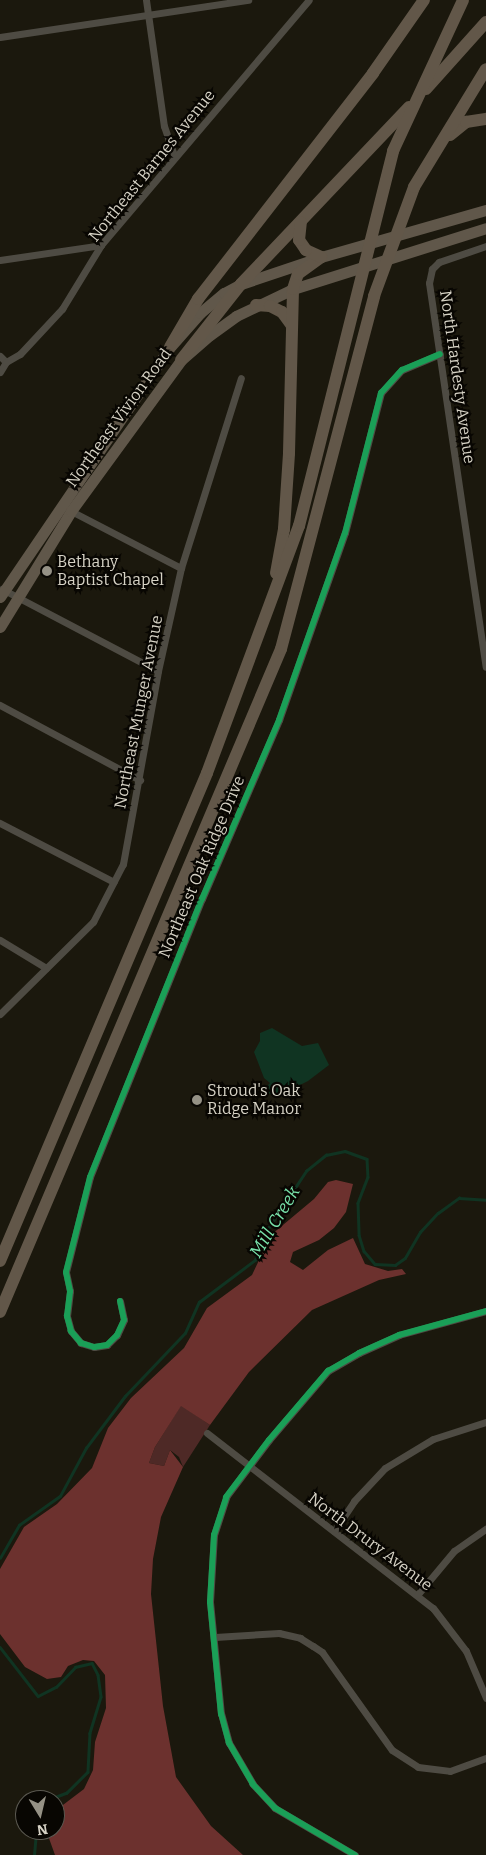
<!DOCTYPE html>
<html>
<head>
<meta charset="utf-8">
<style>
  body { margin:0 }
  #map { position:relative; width:486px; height:1855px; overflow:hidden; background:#1b180d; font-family:Bitter,serif }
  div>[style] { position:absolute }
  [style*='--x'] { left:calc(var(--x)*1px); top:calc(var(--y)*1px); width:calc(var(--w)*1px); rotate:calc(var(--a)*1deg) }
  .green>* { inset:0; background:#4e2926 }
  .forest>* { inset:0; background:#6c312e }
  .water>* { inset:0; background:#103422 }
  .stream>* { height:2.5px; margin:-1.25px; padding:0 1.25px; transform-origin:1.25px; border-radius:1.25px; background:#103422 }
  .street>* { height:7px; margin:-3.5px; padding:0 3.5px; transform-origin:3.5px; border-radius:3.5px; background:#4e4b43 }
  .primary>* { height:11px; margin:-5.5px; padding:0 5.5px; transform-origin:5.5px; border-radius:5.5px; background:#60574a }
  .highway>* { height:12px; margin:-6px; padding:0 6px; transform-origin:6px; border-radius:6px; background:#625749 }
  .cycleway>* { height:6px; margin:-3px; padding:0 3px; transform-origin:3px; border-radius:3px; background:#1a9f57 }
  .dots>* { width:14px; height:14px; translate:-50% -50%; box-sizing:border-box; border:2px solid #080602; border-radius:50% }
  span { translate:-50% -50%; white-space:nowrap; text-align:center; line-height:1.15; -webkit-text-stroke:4.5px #080602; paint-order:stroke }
  .street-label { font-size:16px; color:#d6d2c5 }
  .poi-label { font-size:16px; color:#d6d2c5 }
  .left { translate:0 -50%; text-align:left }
  .water-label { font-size:18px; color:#79e2aa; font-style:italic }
  .north { position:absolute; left:15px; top:1790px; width:50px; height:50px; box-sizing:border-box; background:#080602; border:1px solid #5a5850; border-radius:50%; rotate:171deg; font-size:14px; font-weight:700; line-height:20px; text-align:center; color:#d6d2c5 }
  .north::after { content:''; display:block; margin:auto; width:18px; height:22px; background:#959185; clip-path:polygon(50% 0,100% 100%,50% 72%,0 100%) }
</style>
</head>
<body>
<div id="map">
  <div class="green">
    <i style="clip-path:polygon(181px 1405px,210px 1425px,183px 1467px,179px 1457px,170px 1450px,164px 1466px,149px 1463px,155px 1447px)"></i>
  </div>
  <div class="forest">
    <i style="clip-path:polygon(336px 1180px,353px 1184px,346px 1212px,334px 1228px,319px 1240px,293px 1252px,290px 1262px,303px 1270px,328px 1250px,353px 1238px,365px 1264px,388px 1271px,402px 1269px,406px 1274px,379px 1280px,312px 1310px,249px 1372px,210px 1425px,181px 1406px,155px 1447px,149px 1463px,164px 1466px,170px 1450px,183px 1467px,161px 1517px,153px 1559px,151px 1594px,163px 1706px,176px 1777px,211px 1826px,243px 1855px,55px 1855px,46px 1830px,55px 1830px,55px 1811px,84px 1789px,93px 1770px,95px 1742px,106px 1708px,105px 1675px,94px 1661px,83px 1660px,68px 1666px,61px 1677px,47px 1679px,25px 1667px,0 1634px,0 1569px,24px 1527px,57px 1504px,92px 1468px,108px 1428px,131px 1398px,184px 1348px,207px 1308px,252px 1275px,271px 1235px,314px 1199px,328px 1182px)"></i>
  </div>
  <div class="water">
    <i style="clip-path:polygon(272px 1028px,302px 1046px,318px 1043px,329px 1065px,308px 1081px,276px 1097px,263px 1090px,270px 1083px,264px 1078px,254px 1052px,260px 1041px,260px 1033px)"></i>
  </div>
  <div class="stream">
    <i style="--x:0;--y:1558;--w:38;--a:-60"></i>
    <i style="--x:19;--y:1525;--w:50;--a:-35.3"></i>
    <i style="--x:60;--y:1496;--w:55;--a:-61.6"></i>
    <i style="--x:86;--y:1448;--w:65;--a:-53.1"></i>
    <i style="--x:125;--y:1396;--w:87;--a:-46.4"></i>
    <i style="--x:185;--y:1333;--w:34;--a:-66"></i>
    <i style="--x:199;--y:1302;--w:70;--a:-36.9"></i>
    <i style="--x:255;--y:1260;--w:32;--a:-68"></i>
    <i style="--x:267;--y:1230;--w:71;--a:-56.5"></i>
    <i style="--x:306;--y:1171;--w:26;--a:-39"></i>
    <i style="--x:326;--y:1155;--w:19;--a:-12"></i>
    <i style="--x:345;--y:1151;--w:23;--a:20"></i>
    <i style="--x:367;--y:1159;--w:18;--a:87"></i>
    <i style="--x:368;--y:1177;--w:28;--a:111"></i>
    <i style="--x:358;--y:1203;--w:32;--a:88"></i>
    <i style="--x:359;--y:1235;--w:17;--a:73"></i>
    <i style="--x:364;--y:1251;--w:17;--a:50"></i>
    <i style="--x:375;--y:1264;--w:20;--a:3"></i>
    <i style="--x:395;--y:1265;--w:12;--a:-35"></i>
    <i style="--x:405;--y:1258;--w:30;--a:-60"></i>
    <i style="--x:420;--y:1232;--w:26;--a:-47"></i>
    <i style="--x:438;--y:1213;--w:26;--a:-36"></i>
    <i style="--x:459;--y:1198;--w:27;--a:4"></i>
    <i style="--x:0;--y:1647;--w:62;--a:52.2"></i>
    <i style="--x:38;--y:1696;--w:20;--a:-27"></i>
    <i style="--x:56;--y:1687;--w:28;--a:-46"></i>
    <i style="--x:75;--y:1667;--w:17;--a:-13"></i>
    <i style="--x:92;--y:1663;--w:13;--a:63"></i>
    <i style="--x:98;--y:1675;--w:22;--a:82"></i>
    <i style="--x:101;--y:1697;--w:38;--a:107"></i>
    <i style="--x:90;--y:1733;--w:39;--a:93"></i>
    <i style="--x:88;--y:1772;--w:30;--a:135"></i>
    <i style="--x:67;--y:1793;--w:19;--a:159"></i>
    <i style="--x:34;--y:1855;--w:25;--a:-85"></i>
  </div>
  <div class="street">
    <i style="--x:146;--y:0;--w:127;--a:81.9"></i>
    <i style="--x:164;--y:126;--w:31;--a:71"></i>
    <i style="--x:0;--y:37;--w:251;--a:-8.5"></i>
    <i style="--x:486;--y:246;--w:50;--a:161.2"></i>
    <i style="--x:439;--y:262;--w:10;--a:135"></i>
    <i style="--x:432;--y:269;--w:14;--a:102"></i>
    <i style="--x:429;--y:283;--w:388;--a:81.6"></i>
    <i style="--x:0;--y:260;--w:102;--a:-8.4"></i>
    <i style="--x:0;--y:356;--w:8;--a:45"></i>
    <i style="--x:0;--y:372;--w:12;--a:-59"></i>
    <i style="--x:6;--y:362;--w:16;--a:-30"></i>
    <i style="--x:20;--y:354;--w:62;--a:-47"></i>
    <i style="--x:62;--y:309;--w:75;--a:-58.6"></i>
    <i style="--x:101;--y:245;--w:321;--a:-49.7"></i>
    <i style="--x:71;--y:511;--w:124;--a:27.4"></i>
    <i style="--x:2;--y:589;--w:176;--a:27.7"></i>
    <i style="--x:0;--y:705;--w:159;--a:28.2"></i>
    <i style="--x:0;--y:823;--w:128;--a:27.4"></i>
    <i style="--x:0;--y:940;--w:54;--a:31.3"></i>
    <i style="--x:0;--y:1014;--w:131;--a:-44.7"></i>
    <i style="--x:93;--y:922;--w:65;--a:-62.7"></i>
    <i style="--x:123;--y:864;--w:196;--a:-79.7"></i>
    <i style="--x:158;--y:671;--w:106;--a:-77.4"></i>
    <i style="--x:181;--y:568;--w:199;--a:-72.5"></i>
    <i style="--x:120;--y:1301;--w:19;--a:78"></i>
    <i style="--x:124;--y:1320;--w:17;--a:115"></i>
    <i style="--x:117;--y:1335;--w:14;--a:135"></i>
    <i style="--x:107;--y:1345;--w:13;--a:171"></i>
    <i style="--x:94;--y:1347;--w:14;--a:-163"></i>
    <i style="--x:81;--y:1343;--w:16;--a:-130"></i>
    <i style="--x:71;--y:1331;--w:16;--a:-105"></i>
    <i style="--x:67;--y:1316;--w:25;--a:-83"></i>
    <i style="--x:70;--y:1291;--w:19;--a:-102"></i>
    <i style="--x:66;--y:1272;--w:98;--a:-75.8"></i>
    <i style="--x:90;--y:1177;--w:300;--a:-68.1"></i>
    <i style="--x:202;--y:899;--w:195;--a:-66.7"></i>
    <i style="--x:279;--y:720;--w:198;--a:-70.6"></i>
    <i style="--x:345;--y:533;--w:145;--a:-75.6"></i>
    <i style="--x:381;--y:393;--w:31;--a:-48"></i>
    <i style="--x:402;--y:370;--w:41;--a:-22.8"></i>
    <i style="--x:207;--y:1433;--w:286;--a:37.8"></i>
    <i style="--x:433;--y:1608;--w:54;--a:52.5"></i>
    <i style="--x:466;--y:1651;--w:51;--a:66.9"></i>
    <i style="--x:334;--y:1531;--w:36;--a:-56"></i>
    <i style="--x:354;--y:1501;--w:45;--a:-46.8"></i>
    <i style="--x:385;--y:1468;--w:56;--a:-31.1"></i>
    <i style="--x:433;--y:1439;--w:56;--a:-17.8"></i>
    <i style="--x:418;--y:1594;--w:56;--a:-50.1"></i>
    <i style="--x:454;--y:1551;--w:39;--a:-35"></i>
    <i style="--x:215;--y:1637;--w:64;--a:-3.6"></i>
    <i style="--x:279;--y:1633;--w:22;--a:13"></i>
    <i style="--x:300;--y:1638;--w:15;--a:32"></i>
    <i style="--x:313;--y:1646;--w:11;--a:34"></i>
    <i style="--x:322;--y:1652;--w:120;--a:54.5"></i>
    <i style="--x:392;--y:1750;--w:31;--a:33"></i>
    <i style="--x:418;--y:1767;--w:32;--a:7"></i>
    <i style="--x:450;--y:1771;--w:38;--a:-20"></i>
    <i style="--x:355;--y:1855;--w:93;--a:-149.6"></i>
    <i style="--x:275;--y:1808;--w:33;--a:-133"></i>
    <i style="--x:253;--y:1784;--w:48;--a:-120.3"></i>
    <i style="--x:229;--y:1743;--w:30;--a:-105"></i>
    <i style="--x:221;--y:1714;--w:113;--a:-95.6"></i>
    <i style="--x:210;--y:1602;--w:67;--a:-86.6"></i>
    <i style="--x:214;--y:1535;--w:40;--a:-72"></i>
    <i style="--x:226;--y:1497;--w:71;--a:-53"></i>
    <i style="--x:269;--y:1440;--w:91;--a:-49.5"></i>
    <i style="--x:328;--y:1371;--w:36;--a:-30"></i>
    <i style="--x:359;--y:1353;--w:44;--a:-24.2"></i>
    <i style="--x:399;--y:1335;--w:90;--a:-15.4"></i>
  </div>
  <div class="primary">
    <i style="--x:0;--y:597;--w:302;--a:-55.8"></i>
    <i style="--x:170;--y:347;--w:45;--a:-48.6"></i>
    <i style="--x:200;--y:313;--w:31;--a:-40"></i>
    <i style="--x:224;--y:293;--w:19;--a:-28"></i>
    <i style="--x:241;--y:284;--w:84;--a:-18.6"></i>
    <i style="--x:321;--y:257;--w:172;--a:-15.9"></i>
    <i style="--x:0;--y:627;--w:136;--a:-58.5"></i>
    <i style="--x:71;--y:511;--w:187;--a:-53.9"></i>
    <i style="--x:181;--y:360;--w:38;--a:-41"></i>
    <i style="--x:210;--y:335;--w:32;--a:-36"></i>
    <i style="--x:236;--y:316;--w:63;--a:-25.3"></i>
    <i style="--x:293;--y:289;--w:202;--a:-17.5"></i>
  </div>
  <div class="highway">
    <i style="--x:426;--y:89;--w:90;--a:-48.2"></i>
    <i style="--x:450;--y:135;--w:21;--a:-39"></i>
    <i style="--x:466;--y:122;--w:20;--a:-9"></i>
    <i style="--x:256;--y:305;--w:14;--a:4"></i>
    <i style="--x:270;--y:306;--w:13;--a:27"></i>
    <i style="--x:282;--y:312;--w:17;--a:54"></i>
    <i style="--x:170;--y:347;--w:56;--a:-59.7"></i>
    <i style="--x:198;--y:299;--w:286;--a:-52.2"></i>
    <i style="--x:373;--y:73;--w:89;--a:-55.1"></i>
    <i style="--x:181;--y:360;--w:97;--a:-51.7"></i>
    <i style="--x:241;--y:284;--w:244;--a:-46.5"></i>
    <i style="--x:276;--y:573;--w:45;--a:-79.7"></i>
    <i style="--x:284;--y:529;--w:76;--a:-86.2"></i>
    <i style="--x:289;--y:453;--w:164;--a:-88.6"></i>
    <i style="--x:293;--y:289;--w:16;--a:-72"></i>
    <i style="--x:298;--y:274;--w:29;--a:-36"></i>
    <i style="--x:321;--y:257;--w:17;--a:-155"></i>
    <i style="--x:306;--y:250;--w:12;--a:-125"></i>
    <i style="--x:299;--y:240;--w:18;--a:-84"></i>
    <i style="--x:0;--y:1261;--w:530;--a:-67.01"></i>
    <i style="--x:207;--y:773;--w:264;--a:-69.6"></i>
    <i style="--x:299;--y:526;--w:387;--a:-75.9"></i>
    <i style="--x:393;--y:151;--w:166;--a:-65.1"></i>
    <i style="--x:0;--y:1312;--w:720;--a:-67.03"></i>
    <i style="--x:281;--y:649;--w:365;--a:-75.2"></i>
    <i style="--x:374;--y:296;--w:116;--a:-69.8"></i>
    <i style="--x:414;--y:187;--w:138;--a:-58.6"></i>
  </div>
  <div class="cycleway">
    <i style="--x:120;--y:1301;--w:19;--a:78"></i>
    <i style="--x:124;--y:1320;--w:17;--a:115"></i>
    <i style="--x:117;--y:1335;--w:14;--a:135"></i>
    <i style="--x:107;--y:1345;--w:13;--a:171"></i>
    <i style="--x:94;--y:1347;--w:14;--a:-163"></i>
    <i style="--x:81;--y:1343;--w:16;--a:-130"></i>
    <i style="--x:71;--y:1331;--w:16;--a:-105"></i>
    <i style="--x:67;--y:1316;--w:25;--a:-83"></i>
    <i style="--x:70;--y:1291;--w:19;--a:-102"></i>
    <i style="--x:66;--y:1272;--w:98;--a:-75.8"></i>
    <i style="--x:90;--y:1177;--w:300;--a:-68.1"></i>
    <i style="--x:202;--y:899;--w:195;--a:-66.7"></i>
    <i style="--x:279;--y:720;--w:198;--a:-70.6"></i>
    <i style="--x:345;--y:533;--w:145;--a:-75.6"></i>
    <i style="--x:381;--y:393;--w:31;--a:-48"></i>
    <i style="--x:402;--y:370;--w:41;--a:-22.8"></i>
    <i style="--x:355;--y:1855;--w:93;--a:-149.6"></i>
    <i style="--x:275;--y:1808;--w:33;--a:-133"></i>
    <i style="--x:253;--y:1784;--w:48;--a:-120.3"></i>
    <i style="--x:229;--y:1743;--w:30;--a:-105"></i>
    <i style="--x:221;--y:1714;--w:113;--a:-95.6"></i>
    <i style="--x:210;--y:1602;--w:67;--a:-86.6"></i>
    <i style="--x:214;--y:1535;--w:40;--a:-72"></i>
    <i style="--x:226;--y:1497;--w:71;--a:-53"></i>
    <i style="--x:269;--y:1440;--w:91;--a:-49.5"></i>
    <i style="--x:328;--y:1371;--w:36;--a:-30"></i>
    <i style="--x:359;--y:1353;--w:44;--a:-24.2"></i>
    <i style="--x:399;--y:1335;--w:90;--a:-15.4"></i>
  </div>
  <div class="dots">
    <i style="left:47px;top:571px;background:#959185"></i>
    <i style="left:197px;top:1100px;background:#959185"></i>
  </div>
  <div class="street-label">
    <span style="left:152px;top:166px;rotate:-51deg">Northeast Barnes Avenue</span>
    <span style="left:457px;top:377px;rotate:82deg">North Hardesty Avenue</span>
    <span style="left:119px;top:418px;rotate:-54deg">Northeast Vivion Road</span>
    <span style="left:139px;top:712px;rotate:-79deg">Northeast Munger Avenue</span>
    <span style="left:202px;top:867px;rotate:-67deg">Northeast Oak Ridge Drive</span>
    <span style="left:370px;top:1542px;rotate:37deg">North Drury Avenue</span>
  </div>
  <div class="poi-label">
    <span class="left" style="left:57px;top:571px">Bethany<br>Baptist Chapel</span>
    <span class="left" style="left:207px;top:1100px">Stroud's Oak<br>Ridge Manor</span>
  </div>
  <div class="water-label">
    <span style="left:275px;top:1222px;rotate:-59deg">Mill Creek</span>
  </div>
  <div class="north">N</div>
</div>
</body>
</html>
